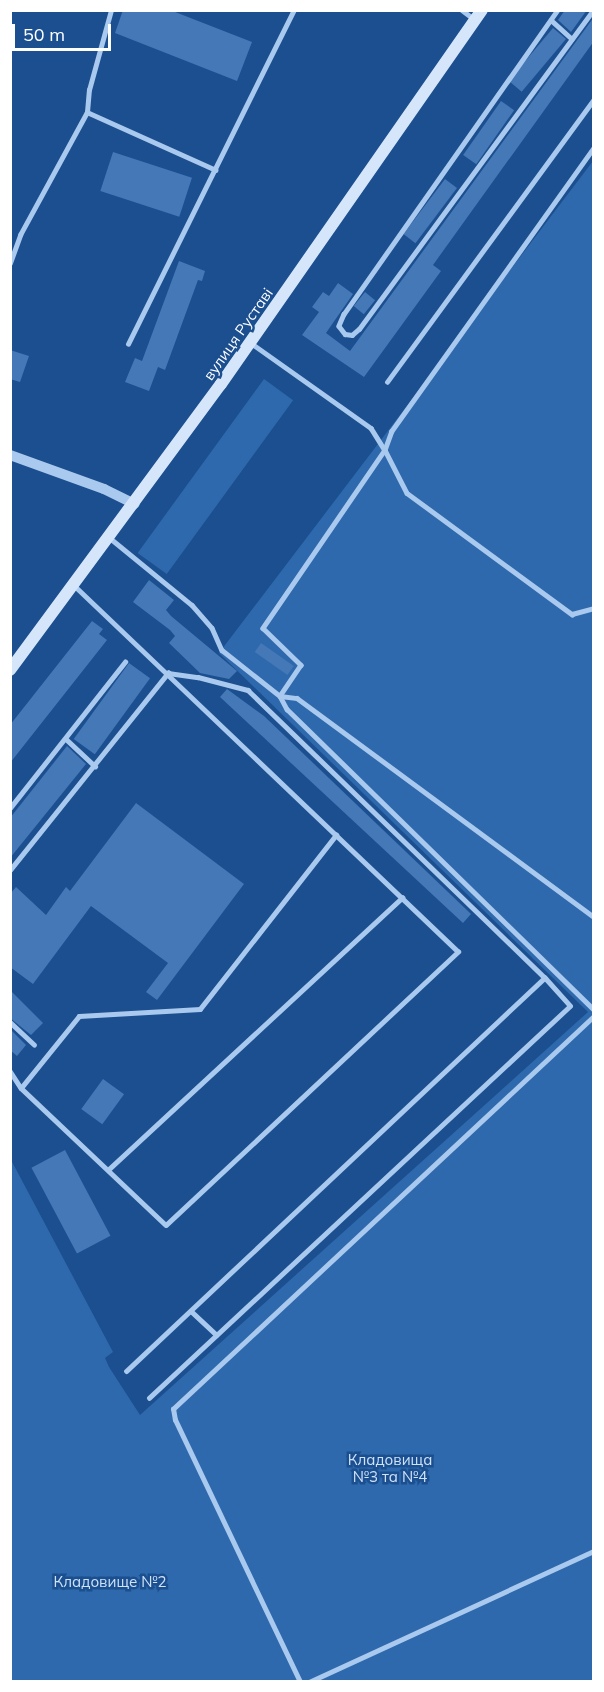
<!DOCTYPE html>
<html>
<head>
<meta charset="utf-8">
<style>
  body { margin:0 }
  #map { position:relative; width:604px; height:1692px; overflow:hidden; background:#1b4f8f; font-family:Mulish,sans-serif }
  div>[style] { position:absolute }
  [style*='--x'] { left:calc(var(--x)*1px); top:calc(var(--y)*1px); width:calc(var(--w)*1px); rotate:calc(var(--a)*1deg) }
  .green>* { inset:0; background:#2e69ad; transform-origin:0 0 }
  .building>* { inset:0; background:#4478b7; transform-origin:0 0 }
  .service>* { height:4.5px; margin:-2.25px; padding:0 2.25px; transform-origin:2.25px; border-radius:2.25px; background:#a9c9ee }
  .tertiary>* { height:10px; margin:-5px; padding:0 5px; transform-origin:5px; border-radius:5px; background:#a9c9ee }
  .secondary>* { height:12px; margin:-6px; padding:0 6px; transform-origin:6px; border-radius:6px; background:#d6e6fa }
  span { translate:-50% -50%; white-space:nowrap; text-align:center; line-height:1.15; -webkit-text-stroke:5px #1b4f8f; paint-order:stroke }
  .street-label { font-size:15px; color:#fff }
  .park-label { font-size:15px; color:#cfe3fa }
  .frame { position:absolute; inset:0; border:12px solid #fff; pointer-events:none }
  .scale { position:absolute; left:12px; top:24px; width:99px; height:27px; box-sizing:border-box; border:3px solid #fff; border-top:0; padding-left:8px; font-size:18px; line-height:21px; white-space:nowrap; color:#fff; -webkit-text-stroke:4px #1b4f8f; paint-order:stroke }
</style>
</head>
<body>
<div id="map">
  <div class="green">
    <i style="clip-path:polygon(593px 161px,593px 1681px,11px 1681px,10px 1158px,113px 1352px,105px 1358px,109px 1367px,140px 1415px,588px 1012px,219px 653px)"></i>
    <i style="left:264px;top:379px;width:36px;height:215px;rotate:36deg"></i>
  </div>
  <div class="building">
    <i style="clip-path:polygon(123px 10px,170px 10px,252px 42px,237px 81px,115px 33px)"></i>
    <i style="clip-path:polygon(565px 10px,587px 10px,571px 32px,558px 20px)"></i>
    <i style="clip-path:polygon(594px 17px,594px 41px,433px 265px,441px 271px,364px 377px,302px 335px,319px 312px,312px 307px,323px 292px,329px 296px,338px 283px,353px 294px,326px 333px,350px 351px)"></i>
    <i style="left:553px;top:28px;width:17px;height:69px;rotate:40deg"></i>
    <i style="left:501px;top:101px;width:16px;height:66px;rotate:35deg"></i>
    <i style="left:113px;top:152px;width:83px;height:41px;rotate:18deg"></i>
    <i style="left:445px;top:179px;width:15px;height:69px;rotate:37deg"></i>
    <i style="clip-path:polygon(179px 261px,205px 271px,202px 281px,198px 280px,165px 370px,158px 367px,149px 391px,125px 382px,135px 358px,142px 361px)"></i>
    <i style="left:365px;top:292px;width:13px;height:18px;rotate:39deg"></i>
    <i style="clip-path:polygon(10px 350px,29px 356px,20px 382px,10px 379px)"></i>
    <i style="clip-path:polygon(149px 580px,174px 600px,166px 610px,171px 616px,237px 671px,229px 679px,200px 673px,169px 643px,175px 636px,170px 630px,133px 602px)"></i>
    <i style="clip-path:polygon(92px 621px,103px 629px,99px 634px,107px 640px,10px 763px,10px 725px)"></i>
    <i style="left:261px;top:643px;width:40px;height:11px;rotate:35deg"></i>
    <i style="left:129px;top:663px;width:26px;height:94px;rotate:36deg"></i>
    <i style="clip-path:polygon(227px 689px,264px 716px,471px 914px,463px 923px,220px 697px)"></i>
    <i style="clip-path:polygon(67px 746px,86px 764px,10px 858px,10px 818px)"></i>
    <i style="clip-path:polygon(136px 803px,244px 884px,157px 1000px,146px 992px,168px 963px,91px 906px,33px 984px,10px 967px,10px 894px,16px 887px,46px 915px,66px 887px,70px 891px)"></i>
    <i style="clip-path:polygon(10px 990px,43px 1023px,31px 1035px,10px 1018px)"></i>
    <i style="clip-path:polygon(10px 1029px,26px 1045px,17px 1056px,10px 1050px)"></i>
    <i style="left:103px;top:1079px;width:26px;height:37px;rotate:36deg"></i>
    <i style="left:65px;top:1150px;width:97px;height:38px;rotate:62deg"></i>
  </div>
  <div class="service">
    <i style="--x:462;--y:10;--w:15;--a:37"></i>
    <i style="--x:558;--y:10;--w:372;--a:125.1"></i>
    <i style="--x:344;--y:314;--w:13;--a:113"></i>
    <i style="--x:339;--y:326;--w:10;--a:53"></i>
    <i style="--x:345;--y:334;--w:7;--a:8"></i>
    <i style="--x:352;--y:335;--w:9;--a:-41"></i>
    <i style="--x:359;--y:329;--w:396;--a:-53.7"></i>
    <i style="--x:551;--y:20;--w:28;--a:42"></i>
    <i style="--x:87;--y:112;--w:22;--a:-85"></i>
    <i style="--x:89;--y:90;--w:83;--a:-74.6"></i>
    <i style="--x:594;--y:148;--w:348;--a:125.5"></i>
    <i style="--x:392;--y:431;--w:20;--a:110"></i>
    <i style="--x:385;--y:450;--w:48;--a:62.9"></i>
    <i style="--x:407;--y:493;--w:205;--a:36.3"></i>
    <i style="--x:572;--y:614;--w:23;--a:-15"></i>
    <i style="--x:10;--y:263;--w:30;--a:-70"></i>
    <i style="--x:20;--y:235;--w:140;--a:-61.4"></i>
    <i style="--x:87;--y:112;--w:141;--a:24.2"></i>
    <i style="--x:251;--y:343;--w:147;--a:35.3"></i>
    <i style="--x:371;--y:428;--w:26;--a:58"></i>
    <i style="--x:385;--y:450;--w:216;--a:124.4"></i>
    <i style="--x:263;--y:628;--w:53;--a:44.2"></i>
    <i style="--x:301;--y:665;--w:37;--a:124"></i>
    <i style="--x:280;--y:696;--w:15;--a:62"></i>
    <i style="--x:287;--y:709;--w:430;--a:44.4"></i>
    <i style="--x:128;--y:344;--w:373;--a:-63.6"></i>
    <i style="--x:387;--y:382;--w:351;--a:-53.8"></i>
    <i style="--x:110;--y:538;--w:106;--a:39.3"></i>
    <i style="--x:192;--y:605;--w:30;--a:49"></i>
    <i style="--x:212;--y:628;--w:24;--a:66"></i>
    <i style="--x:222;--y:650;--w:74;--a:38.4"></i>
    <i style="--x:280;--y:696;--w:17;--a:7"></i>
    <i style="--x:297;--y:698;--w:369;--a:36.4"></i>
    <i style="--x:66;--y:739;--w:40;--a:43"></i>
    <i style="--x:10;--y:808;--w:186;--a:-51.8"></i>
    <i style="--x:10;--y:870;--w:253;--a:-51.3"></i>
    <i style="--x:168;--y:673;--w:30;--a:8"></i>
    <i style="--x:198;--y:677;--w:52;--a:14.6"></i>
    <i style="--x:248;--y:690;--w:414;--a:44.1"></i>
    <i style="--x:545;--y:978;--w:574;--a:136.77"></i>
    <i style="--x:10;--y:1022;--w:33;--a:43"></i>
    <i style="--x:10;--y:1071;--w:20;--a:57"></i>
    <i style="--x:21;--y:1088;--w:199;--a:43.4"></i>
    <i style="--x:166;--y:1225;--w:400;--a:-43.1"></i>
    <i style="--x:458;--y:952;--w:530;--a:-136.37"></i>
    <i style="--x:21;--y:1088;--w:92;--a:-51.1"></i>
    <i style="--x:79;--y:1016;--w:121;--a:-3.3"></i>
    <i style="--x:200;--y:1009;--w:221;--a:-52"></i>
    <i style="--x:108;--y:1170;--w:401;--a:-42.8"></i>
    <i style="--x:191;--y:1311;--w:35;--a:43"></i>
    <i style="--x:149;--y:1398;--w:575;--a:-42.96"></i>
    <i style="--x:570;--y:1006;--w:38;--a:-132"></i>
    <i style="--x:300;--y:1682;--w:290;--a:-115.5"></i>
    <i style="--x:175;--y:1420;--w:11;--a:-100"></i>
    <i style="--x:173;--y:1409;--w:576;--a:-43.03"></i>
    <i style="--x:309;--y:1682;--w:314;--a:-24.7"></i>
  </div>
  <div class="tertiary">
    <i style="--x:10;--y:455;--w:100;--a:19.9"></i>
    <i style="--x:104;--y:489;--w:34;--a:26"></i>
  </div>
  <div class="secondary">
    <i style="--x:10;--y:670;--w:355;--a:-53.6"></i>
    <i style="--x:221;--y:384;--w:456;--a:-55.1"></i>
  </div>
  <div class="street-label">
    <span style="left:238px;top:334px;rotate:-55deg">вулиця Руставі</span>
  </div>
  <div class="park-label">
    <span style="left:390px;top:1468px">Кладовища<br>№3 та №4</span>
    <span style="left:110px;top:1582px">Кладовище №2</span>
  </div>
  <div class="frame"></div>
  <div class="scale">50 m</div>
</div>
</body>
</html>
